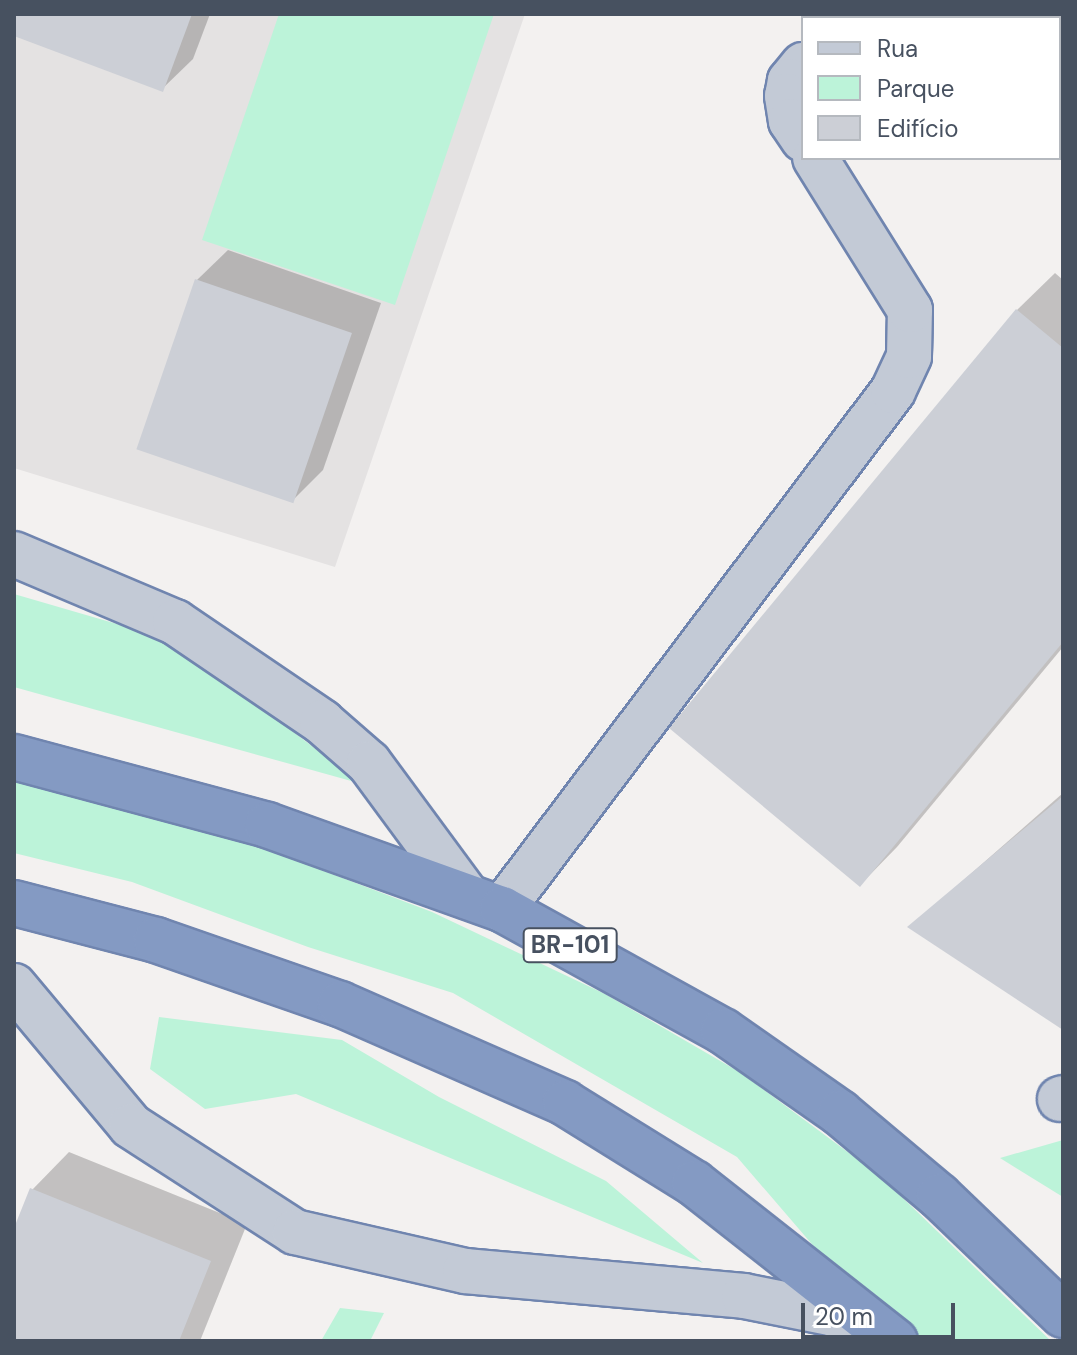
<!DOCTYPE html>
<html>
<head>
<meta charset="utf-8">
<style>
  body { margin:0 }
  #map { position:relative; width:1077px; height:1355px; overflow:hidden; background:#f3f1f0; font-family:"DM Sans",sans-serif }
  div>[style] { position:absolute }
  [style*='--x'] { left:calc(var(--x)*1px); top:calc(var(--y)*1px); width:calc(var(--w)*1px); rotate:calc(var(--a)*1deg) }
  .education>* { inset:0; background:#e4e2e2 }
  .green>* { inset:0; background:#bcf3d9 }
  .shadow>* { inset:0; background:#0003 }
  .building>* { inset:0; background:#cccfd6; transform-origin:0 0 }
  .roads { filter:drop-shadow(2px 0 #7085af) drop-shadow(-2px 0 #7085af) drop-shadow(0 2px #7085af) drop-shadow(0 -2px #7085af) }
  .minor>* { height:44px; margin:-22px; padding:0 22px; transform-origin:22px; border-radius:22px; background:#c3cad6 }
  .highway>* { height:44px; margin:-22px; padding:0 22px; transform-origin:22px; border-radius:22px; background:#849ac3 }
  span { translate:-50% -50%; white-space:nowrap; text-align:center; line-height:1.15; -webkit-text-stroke:6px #fff; paint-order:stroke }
  .shield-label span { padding:2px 6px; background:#fff; border:2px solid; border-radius:6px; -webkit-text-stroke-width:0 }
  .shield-label { font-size:24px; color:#475160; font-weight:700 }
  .frame { position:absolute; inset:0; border:16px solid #475160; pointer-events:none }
  .legend { position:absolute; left:801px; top:16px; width:260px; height:144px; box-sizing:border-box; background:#fff; border:2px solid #b5b9bf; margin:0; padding:10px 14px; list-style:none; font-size:24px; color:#475160 }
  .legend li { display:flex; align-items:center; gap:16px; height:40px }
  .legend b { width:40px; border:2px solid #b5b9bf }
  .scale { position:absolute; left:801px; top:1303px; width:154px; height:36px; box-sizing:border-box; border:4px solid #475160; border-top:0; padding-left:10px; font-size:24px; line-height:28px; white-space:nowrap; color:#475160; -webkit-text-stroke:6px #fff; paint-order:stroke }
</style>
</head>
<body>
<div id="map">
  <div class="education">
    <i style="clip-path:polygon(14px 14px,525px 14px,335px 567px,14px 468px)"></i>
  </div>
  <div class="green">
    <i style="clip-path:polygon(279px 14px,494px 14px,395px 305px,202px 240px)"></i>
    <i style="clip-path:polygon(14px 594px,172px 640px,362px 784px,14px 687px)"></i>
    <i style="clip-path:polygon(14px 779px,269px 850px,432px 912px,605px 994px,741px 1073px,880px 1176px,1051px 1341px,911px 1341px,841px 1278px,737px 1157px,453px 993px,308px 947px,132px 882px,14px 853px)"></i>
    <i style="clip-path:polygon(159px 1017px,342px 1040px,439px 1097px,606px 1181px,703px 1263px,296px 1094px,205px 1109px,150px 1069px)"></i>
    <i style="clip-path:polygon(1063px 1140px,1063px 1197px,1000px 1158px)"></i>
    <i style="clip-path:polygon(340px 1308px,384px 1313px,370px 1341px,321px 1341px)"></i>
  </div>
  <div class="shadow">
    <i style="clip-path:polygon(14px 14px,210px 14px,193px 59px,162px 89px,14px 34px)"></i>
    <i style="clip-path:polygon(228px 250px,381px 303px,323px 470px,292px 501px,197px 280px)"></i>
    <i style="clip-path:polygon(1055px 273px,1063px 280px,1063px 647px,897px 847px,860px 885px,1017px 310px)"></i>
    <i style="clip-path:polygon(1063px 793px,1063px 1027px,910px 927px)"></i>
    <i style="clip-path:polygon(69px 1152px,247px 1224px,200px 1341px,14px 1341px,14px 1234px,32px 1190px)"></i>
  </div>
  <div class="building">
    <i style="clip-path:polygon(14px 14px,192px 14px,163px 92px,14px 36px)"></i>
    <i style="left:195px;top:279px;width:166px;height:180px;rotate:19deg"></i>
    <i style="clip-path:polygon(1016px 309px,1063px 348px,1063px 642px,860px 887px,669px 728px)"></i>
    <i style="clip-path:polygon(1063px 796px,1063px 1030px,907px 927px)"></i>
    <i style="clip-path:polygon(30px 1188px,211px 1261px,179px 1341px,14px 1341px,14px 1228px)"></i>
  </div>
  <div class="roads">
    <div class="minor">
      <i style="--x:992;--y:18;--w:19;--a:-12"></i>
      <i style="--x:803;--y:65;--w:21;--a:129"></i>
      <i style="--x:790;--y:81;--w:15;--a:101"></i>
      <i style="--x:787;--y:96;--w:25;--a:81"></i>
      <i style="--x:791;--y:121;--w:22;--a:56"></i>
      <i style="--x:14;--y:554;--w:175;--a:22.9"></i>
      <i style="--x:175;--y:622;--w:178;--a:34.2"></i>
      <i style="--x:322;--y:722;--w:62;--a:41.1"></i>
      <i style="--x:369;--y:763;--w:165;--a:53.6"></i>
      <i style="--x:502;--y:909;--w:649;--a:-52.95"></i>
      <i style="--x:893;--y:391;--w:38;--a:-65"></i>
      <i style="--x:909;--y:356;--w:46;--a:-88.8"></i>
      <i style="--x:910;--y:310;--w:179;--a:-122"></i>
      <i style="--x:14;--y:986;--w:182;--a:50.1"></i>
      <i style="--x:131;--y:1126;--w:195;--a:32.9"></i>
      <i style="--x:295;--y:1232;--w:174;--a:12.9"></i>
      <i style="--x:465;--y:1271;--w:280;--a:5.1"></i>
      <i style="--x:744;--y:1296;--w:92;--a:11.3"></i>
      <i style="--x:834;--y:1314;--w:45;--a:22"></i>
      <i style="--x:1060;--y:1099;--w:3;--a:-18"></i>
    </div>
    <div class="highway">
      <i style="--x:14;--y:757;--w:262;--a:15"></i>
      <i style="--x:267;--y:825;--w:250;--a:19.7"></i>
      <i style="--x:502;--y:909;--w:252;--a:28.9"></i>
      <i style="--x:723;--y:1031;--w:143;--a:35"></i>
      <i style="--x:840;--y:1113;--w:129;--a:40"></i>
      <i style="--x:939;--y:1196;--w:172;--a:43.8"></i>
      <i style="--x:14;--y:903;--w:147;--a:14.6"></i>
      <i style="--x:156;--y:940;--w:195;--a:19.2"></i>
      <i style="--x:340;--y:1004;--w:246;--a:23.7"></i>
      <i style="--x:565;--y:1103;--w:152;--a:31.8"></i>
      <i style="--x:694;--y:1183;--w:256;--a:38.2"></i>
    </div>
  </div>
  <div class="shield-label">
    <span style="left:570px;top:945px">BR-101</span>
  </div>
  <div class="frame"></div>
  <ul class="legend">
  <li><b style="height:10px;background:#c3cad6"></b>Rua</li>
  <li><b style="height:22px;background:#bcf3d9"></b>Parque</li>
  <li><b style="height:22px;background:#cccfd6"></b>Edifício</li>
  </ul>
  <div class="scale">20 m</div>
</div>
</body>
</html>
